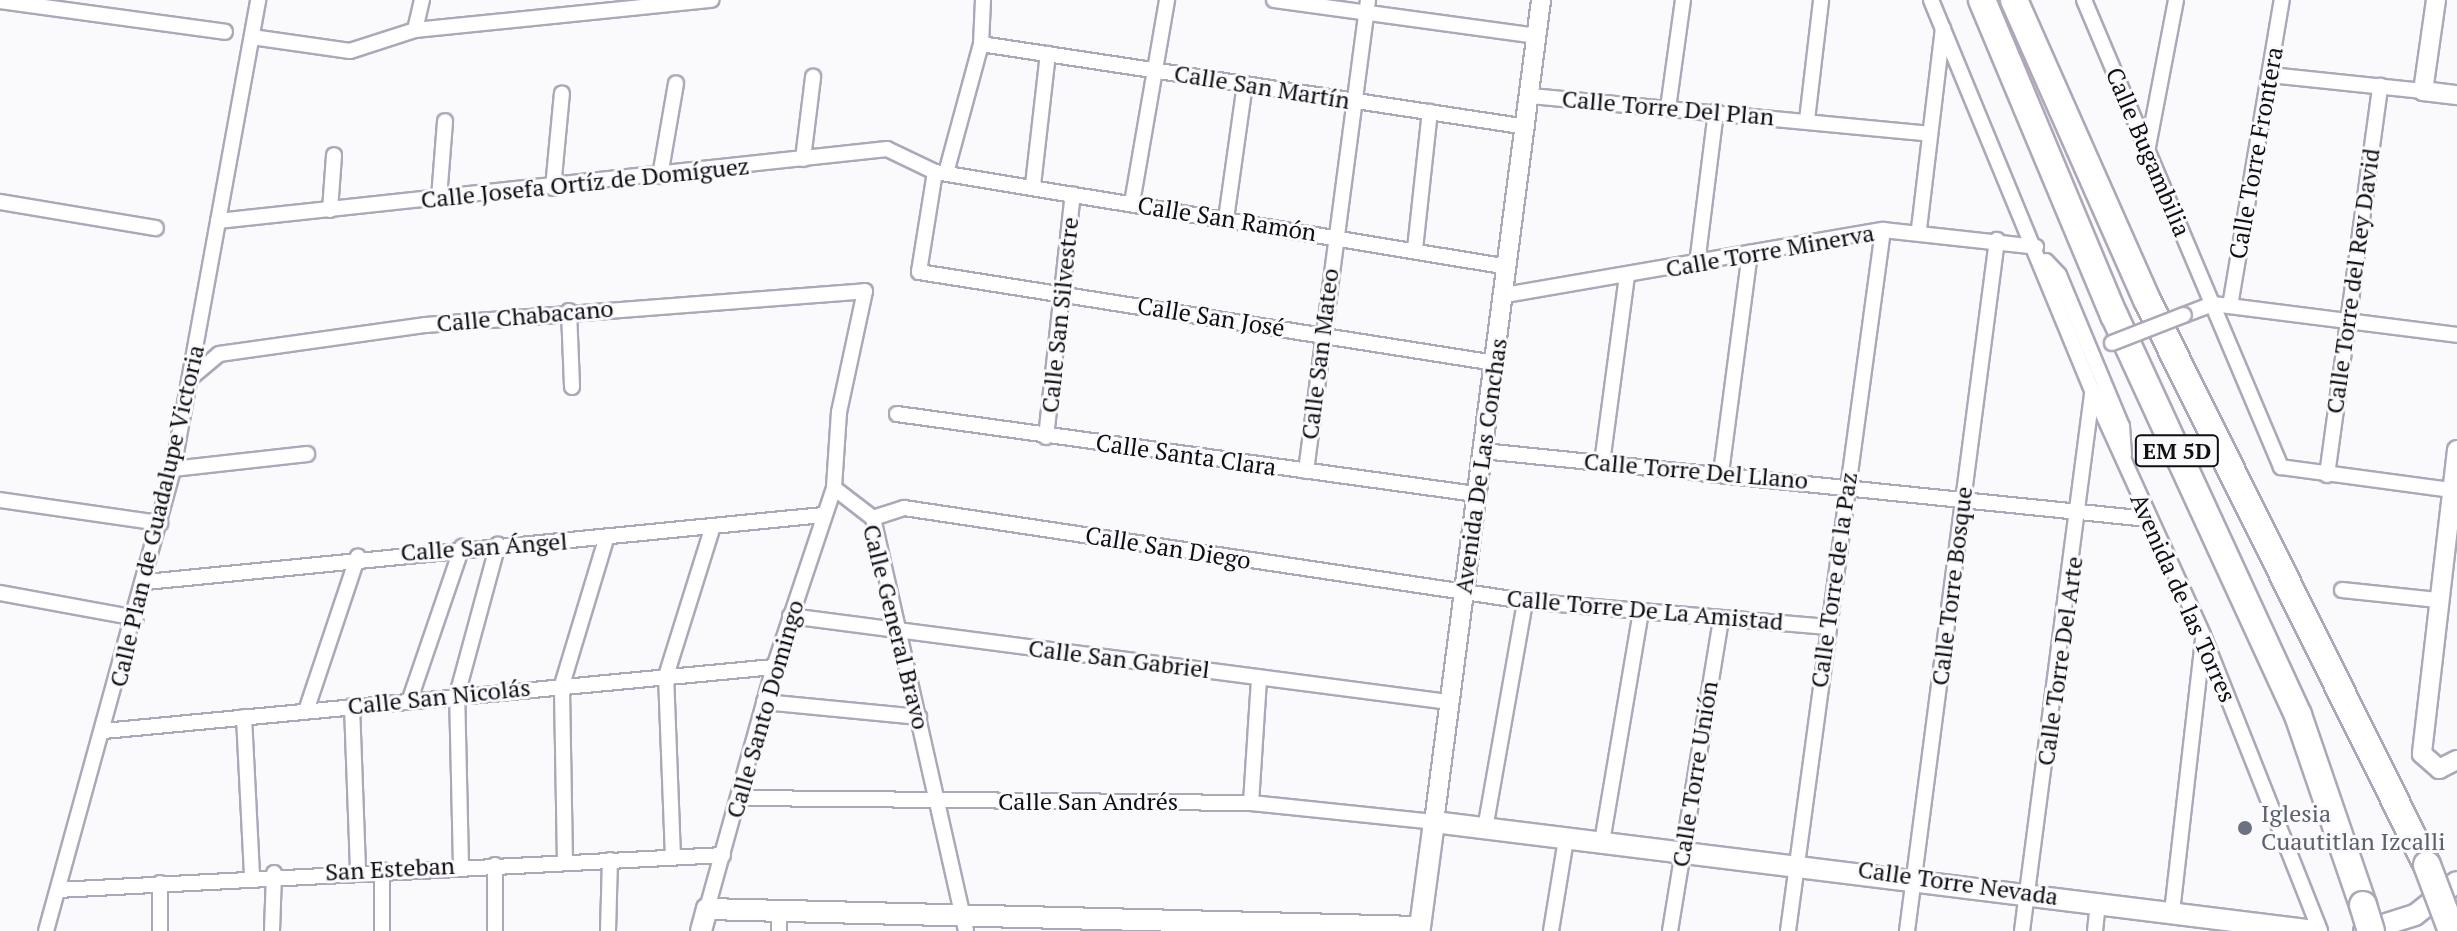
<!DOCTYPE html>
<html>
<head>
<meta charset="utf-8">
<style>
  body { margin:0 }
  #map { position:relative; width:2457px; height:931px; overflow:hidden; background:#faf9fc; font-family:"PT Serif",serif }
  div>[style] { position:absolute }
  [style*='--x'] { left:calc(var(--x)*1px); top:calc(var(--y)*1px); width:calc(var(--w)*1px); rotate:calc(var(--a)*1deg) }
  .roads { filter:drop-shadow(2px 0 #aea7b8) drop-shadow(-2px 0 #aea7b8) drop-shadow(0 2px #aea7b8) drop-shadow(0 -2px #aea7b8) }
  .minor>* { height:14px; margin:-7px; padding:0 7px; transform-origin:7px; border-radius:7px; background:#fff }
  .tertiary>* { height:18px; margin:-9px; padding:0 9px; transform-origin:9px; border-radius:9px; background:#fff }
  .secondary>* { height:20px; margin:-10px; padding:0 10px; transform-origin:10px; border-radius:10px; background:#fff }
  .motorway>* { height:26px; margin:-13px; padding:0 13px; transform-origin:13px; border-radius:13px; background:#fff }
  .bridges { filter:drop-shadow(2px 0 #aea7b8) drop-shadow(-2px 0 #aea7b8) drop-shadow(0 2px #aea7b8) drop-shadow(0 -2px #aea7b8) }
  .minor-bridge>* { height:14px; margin:-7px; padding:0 7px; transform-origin:7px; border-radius:7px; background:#fff }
  .motorway-bridge>* { height:26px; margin:-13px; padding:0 13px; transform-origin:13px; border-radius:13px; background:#fff }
  .dots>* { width:22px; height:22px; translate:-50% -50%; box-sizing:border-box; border:4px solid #faf9fc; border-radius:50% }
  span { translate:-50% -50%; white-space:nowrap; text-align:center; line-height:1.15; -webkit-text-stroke:6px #faf9fc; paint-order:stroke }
  .shield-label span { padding:2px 6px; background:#faf9fc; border:2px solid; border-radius:6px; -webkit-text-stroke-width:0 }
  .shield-label { font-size:22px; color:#100e13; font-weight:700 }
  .street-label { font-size:24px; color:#100e13 }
  .worship-label { font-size:24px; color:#5b616d }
  .left { translate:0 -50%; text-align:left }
</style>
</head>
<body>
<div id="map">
  <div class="roads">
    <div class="minor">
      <i style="--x:983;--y:0;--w:44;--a:92.6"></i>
      <i style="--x:981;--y:44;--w:552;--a:8.64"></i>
      <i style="--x:1274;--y:0;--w:264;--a:7.8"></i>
      <i style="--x:1931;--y:0;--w:422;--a:67.6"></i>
      <i style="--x:2092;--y:390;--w:269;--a:65.6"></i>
      <i style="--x:2203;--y:635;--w:318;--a:68.4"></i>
      <i style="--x:2084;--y:0;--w:507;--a:67.13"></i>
      <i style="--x:2281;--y:467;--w:173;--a:7.7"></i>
      <i style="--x:0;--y:1;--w:227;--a:7.8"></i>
      <i style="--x:415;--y:30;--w:31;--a:-77"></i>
      <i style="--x:252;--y:37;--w:99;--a:8.1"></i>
      <i style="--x:350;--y:51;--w:68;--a:-17.9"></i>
      <i style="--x:415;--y:30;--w:298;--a:-5.8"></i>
      <i style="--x:2270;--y:75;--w:154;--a:6"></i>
      <i style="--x:1530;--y:96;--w:401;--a:5.4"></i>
      <i style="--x:1668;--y:108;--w:109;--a:-82.1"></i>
      <i style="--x:1807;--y:120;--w:121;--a:-83.3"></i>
      <i style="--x:2147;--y:152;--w:155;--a:-79.2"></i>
      <i style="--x:803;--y:159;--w:83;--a:-83"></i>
      <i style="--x:935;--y:172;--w:101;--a:99.1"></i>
      <i style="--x:919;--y:272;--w:583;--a:8.98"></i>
      <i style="--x:946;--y:173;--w:134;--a:-74.8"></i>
      <i style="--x:660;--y:176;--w:94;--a:-80.2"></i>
      <i style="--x:1033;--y:185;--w:132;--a:-83.5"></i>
      <i style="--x:553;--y:188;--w:95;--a:-84.6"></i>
      <i style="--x:439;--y:198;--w:77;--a:-85.5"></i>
      <i style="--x:0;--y:202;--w:158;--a:9.5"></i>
      <i style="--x:1132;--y:203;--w:206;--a:-80.2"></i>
      <i style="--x:330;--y:210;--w:55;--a:-85.8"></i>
      <i style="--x:1226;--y:219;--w:136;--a:-82"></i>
      <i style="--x:218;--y:221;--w:673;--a:-6.14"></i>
      <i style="--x:887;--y:149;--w:53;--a:25.6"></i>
      <i style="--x:935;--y:172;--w:581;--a:9.41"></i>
      <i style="--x:1919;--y:229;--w:202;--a:-83.2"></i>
      <i style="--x:1415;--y:249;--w:138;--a:-83.8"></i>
      <i style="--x:2046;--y:261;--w:19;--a:47"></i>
      <i style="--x:2059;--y:275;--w:164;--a:67.4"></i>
      <i style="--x:2122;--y:426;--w:29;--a:86"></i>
      <i style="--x:1697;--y:264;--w:154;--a:-82.9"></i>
      <i style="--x:1505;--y:295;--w:384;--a:-9.8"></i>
      <i style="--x:1883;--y:230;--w:154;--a:6.3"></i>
      <i style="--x:2230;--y:306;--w:310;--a:-80.4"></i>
      <i style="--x:569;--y:311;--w:76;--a:87.7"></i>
      <i style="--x:2184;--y:315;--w:31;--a:-21"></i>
      <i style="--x:2213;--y:304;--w:246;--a:7.2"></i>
      <i style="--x:193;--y:376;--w:34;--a:-40"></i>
      <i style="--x:219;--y:354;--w:209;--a:-8"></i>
      <i style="--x:426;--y:325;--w:440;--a:-4.4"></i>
      <i style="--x:865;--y:291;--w:124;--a:102.1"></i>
      <i style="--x:839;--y:412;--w:76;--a:93.8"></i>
      <i style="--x:834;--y:488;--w:189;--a:108.5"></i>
      <i style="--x:774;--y:667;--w:251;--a:105.5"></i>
      <i style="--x:897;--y:414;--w:585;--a:7.87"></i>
      <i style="--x:1046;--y:437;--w:244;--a:-83.7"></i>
      <i style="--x:1483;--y:451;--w:668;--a:5.84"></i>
      <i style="--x:1602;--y:463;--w:189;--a:-82.4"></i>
      <i style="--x:173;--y:469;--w:135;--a:-6.4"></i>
      <i style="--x:1306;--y:471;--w:475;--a:-82.5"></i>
      <i style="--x:1721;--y:473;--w:222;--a:-82.5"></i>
      <i style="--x:2327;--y:475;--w:393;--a:-82.2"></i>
      <i style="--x:834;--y:488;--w:49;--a:37.6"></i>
      <i style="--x:873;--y:518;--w:423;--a:77.3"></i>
      <i style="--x:0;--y:500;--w:162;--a:8.2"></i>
      <i style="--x:873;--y:518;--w:33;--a:-18"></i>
      <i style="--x:904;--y:508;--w:628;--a:8.52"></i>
      <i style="--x:1525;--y:601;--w:303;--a:4.9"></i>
      <i style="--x:146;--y:582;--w:680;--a:-5.65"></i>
      <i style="--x:2342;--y:590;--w:96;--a:6"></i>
      <i style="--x:0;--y:593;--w:138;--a:10.4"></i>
      <i style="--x:790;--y:616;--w:665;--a:7.44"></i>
      <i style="--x:410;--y:699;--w:161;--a:-71.1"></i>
      <i style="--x:764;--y:702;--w:156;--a:5.5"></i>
      <i style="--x:352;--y:706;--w:165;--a:87.9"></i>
      <i style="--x:306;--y:711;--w:163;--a:-71.5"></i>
      <i style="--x:244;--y:717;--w:158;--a:87.1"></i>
      <i style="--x:104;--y:731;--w:673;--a:-5.46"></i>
      <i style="--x:740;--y:798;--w:511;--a:0.56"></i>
      <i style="--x:1251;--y:803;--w:184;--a:5.9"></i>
      <i style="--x:1251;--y:803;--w:125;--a:-86.3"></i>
      <i style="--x:1485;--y:829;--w:231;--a:-80"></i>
      <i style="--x:1602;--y:842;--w:234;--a:-80.4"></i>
      <i style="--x:673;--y:857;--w:181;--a:-92.2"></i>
      <i style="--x:666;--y:676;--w:157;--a:-72.6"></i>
      <i style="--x:565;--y:862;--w:177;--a:-91"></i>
      <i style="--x:562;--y:685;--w:152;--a:-73.2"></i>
      <i style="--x:495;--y:865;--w:66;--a:90"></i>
      <i style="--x:461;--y:866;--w:171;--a:-91.3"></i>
      <i style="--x:457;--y:695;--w:156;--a:-74.8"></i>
      <i style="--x:58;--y:890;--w:666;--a:-3.01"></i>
      <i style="--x:779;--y:908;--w:23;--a:90"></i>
      <i style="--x:2172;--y:912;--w:276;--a:-83.5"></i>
      <i style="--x:46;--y:931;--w:479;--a:-74.6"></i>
      <i style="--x:173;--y:469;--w:477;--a:-79.7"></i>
      <i style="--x:160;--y:931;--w:48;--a:-90"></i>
      <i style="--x:272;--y:931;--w:58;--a:-88"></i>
      <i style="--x:382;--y:931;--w:61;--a:-90"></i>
      <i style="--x:608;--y:931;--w:71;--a:-88.4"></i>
      <i style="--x:1551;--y:931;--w:93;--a:-80.7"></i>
      <i style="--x:1670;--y:931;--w:317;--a:-80.7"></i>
      <i style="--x:1788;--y:931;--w:707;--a:-82.28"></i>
      <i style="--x:1907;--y:931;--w:697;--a:-82.58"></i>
      <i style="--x:2022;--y:931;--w:542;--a:-82.57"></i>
      <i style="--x:2095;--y:931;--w:29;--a:-84"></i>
    </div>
    <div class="tertiary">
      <i style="--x:2436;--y:0;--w:92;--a:98.1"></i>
      <i style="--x:2423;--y:91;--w:34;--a:7"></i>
      <i style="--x:2457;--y:450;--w:306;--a:96.6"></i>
      <i style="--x:2422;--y:754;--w:23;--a:41"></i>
      <i style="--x:2439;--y:769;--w:20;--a:-27"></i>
      <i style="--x:1434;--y:822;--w:829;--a:-82.58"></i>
    </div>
    <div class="secondary">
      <i style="--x:701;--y:931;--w:23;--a:-75"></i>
      <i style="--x:707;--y:909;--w:713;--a:1.45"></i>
      <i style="--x:1420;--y:927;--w:106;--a:-82.4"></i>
      <i style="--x:1434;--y:822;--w:887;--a:7.06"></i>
      <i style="--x:2364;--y:931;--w:53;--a:-17.4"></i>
      <i style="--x:2415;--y:915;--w:53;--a:-38.2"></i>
    </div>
    <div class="motorway">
      <i style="--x:1982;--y:0;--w:342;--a:67.3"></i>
      <i style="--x:2114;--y:315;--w:440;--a:65.3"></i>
      <i style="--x:2298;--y:715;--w:201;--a:71.1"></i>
      <i style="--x:2014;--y:0;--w:328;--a:66.1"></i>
      <i style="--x:2147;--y:300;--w:631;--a:63.64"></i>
    </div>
  </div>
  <div class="bridges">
    <div class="minor-bridge">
      <i style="--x:2112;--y:343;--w:77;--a:-21.3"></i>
    </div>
    <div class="motorway-bridge">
      <i style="--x:2427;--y:865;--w:71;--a:69.3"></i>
      <i style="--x:2363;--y:905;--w:27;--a:73"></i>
    </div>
  </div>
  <div class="dots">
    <i style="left:2245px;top:828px;background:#6b7280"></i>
  </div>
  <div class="shield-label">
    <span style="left:2177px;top:451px">EM 5D</span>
  </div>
  <div class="street-label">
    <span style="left:1262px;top:87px;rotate:9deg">Calle San Martín</span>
    <span style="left:1668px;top:108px;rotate:5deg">Calle Torre Del Plan</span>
    <span style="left:2148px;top:152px;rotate:67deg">Calle Bugambilia</span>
    <span style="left:2256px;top:153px;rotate:-80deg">Calle Torre Frontera</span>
    <span style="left:585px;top:183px;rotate:-6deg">Calle Josefa Ortíz de Domíguez</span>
    <span style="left:1227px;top:219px;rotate:9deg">Calle San Ramón</span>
    <span style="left:1770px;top:251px;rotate:-10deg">Calle Torre Minerva</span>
    <span style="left:2353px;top:281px;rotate:-82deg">Calle Torre del Rey David</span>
    <span style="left:1060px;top:315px;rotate:-84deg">Calle San Silvestre</span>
    <span style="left:525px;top:316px;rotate:-5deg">Calle Chabacano</span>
    <span style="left:1211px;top:317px;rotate:9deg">Calle San José</span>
    <span style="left:1320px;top:354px;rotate:-83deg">Calle San Mateo</span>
    <span style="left:1186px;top:455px;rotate:8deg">Calle Santa Clara</span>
    <span style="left:1481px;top:466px;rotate:-82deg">Avenida De Las Conchas</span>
    <span style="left:1696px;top:471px;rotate:5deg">Calle Torre Del Llano</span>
    <span style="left:157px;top:516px;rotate:-77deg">Calle Plan de Guadalupe Victoria</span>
    <span style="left:484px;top:547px;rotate:-4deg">Calle San Ángel</span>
    <span style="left:1168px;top:548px;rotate:9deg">Calle San Diego</span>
    <span style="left:1834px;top:580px;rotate:-82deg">Calle Torre de la Paz</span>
    <span style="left:1952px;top:586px;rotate:-83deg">Calle Torre Bosque</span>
    <span style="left:2183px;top:598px;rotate:66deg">Avenida de las Torres</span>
    <span style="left:1645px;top:610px;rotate:5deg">Calle Torre De La Amistad</span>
    <span style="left:896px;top:627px;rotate:76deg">Calle General Bravo</span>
    <span style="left:1119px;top:659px;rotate:7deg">Calle San Gabriel</span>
    <span style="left:2060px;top:661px;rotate:-82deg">Calle Torre Del Arte</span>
    <span style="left:439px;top:697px;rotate:-6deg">Calle San Nicolás</span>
    <span style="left:765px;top:709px;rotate:-74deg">Calle Santo Domingo</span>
    <span style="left:1695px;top:774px;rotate:-81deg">Calle Torre Unión</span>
    <span style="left:1088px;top:802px">Calle San Andrés</span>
    <span style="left:390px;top:869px;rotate:-3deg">San Esteban</span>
    <span style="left:1958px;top:883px;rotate:8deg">Calle Torre Nevada</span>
  </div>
  <div class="worship-label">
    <span class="left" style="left:2261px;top:828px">Iglesia<br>Cuautitlan Izcalli</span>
  </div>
</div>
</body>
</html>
